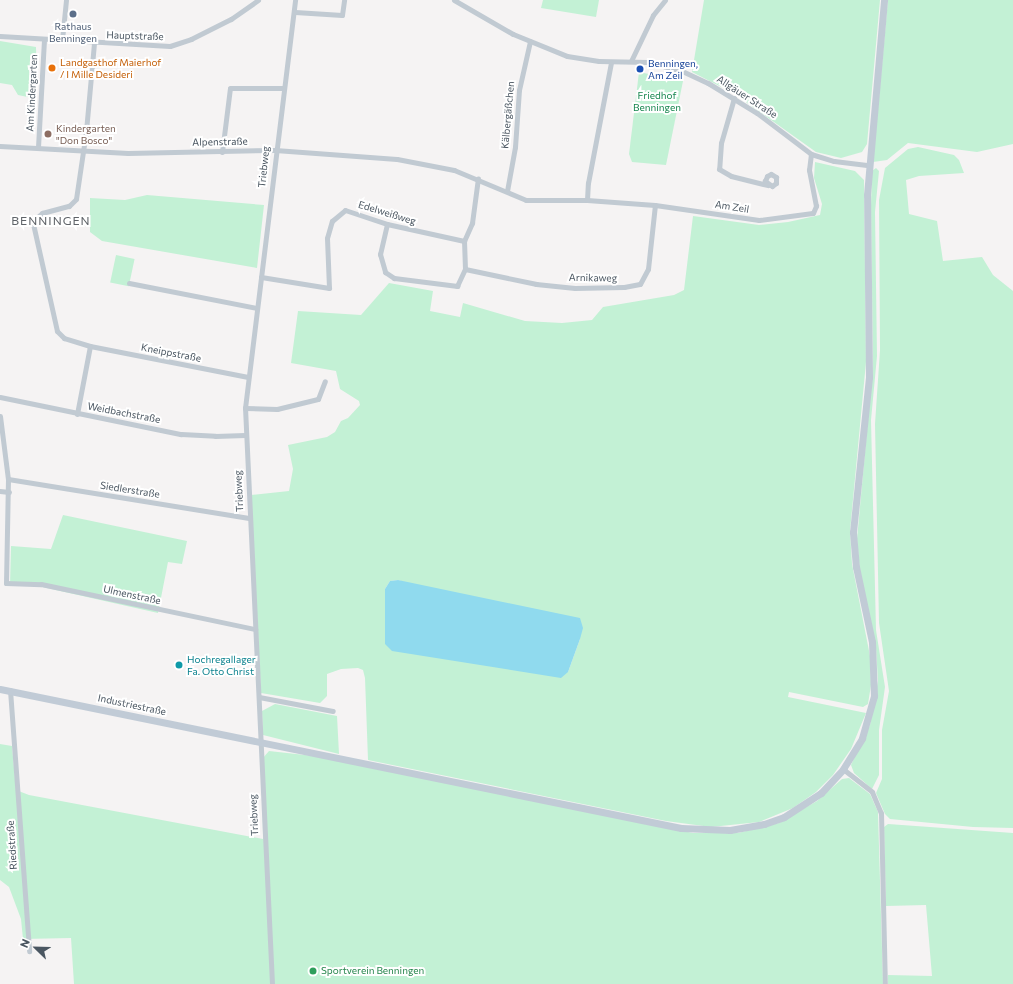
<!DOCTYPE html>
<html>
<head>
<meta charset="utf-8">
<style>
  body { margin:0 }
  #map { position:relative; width:1013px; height:984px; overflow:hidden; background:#f5f3f3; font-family:Commissioner,sans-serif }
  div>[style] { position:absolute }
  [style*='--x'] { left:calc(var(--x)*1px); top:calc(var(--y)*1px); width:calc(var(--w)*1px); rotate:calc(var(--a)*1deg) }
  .green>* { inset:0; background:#c3f1d5; transform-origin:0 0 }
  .water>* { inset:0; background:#90daee }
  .street>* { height:5px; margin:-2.5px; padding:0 2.5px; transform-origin:2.5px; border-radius:2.5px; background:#c1cad2 }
  .secondary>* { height:7px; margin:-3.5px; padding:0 3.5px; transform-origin:3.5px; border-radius:3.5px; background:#c1cbd6 }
  .dots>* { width:11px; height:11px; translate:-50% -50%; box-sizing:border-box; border:2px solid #fff; border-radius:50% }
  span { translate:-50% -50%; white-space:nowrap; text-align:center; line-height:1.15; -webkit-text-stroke:4px #fff; paint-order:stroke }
  .service-label { font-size:10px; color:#4e5e75 }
  .street-label { font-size:10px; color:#4a5661 }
  .food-label { font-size:10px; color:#c56008 }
  .left { translate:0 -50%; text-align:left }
  .transit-label { font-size:10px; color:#164399 }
  .park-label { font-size:10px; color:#17864f }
  .education-label { font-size:10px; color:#785e54 }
  .culture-label { font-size:10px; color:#0d838f }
  .leisure-label { font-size:10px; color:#27864d }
  .quarter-label { font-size:12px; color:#5f6368; letter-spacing:1px }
  .north { position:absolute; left:16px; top:928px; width:40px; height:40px; -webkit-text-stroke:3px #fff; paint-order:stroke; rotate:293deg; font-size:11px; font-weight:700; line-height:16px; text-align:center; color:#4a5661 }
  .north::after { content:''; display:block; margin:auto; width:14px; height:18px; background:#4a5661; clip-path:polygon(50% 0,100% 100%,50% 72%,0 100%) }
</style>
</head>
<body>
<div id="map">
  <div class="green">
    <i style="clip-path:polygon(543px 0,599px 0,596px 17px,541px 8px)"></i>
    <i style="clip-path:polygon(704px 0,880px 0,867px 144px,862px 152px,841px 158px,816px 152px,733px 93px,692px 72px)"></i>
    <i style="clip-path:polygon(888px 0,1013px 0,1013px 144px,977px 152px,908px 143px,887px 160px,873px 162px)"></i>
    <i style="clip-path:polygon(0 41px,36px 47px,37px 99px,18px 95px,12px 85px,0 83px)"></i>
    <i style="clip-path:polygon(639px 72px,683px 81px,666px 165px,632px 162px,629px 154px)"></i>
    <i style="clip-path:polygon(918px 147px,954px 155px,959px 160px,964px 173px,919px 176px,906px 180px,909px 214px,937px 221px,943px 261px,982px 257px,993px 275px,1013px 291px,1013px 828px,973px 827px,890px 819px,885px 814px,876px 793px,882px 779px,882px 730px,889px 691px,879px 623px,875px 424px,880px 350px,879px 200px,885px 168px,908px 149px)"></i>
    <i style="clip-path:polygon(evenodd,815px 162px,855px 171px,864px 180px,866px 362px,850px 531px,852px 564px,870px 656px,871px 685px,868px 704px,863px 707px,789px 692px,788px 697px,866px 713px,851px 749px,833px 775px,816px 792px,793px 808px,759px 822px,711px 827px,666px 821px,368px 760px,365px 678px,363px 670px,358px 668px,341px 669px,327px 674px,327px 696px,320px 703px,261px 693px,251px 495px,289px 491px,293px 469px,288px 445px,327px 437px,335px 432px,341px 421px,348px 418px,360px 405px,359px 401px,340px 389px,336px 371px,291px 363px,298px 311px,361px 315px,389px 283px,433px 291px,430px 311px,460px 317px,463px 303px,525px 321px,562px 323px,592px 320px,603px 307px,674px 295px,684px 290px,693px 216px,759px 225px,788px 222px,820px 215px,822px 204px,814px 178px,815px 162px,398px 580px,580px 639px,568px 672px,385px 644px,385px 589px,390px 581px,398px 580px)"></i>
    <i style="clip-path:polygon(876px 168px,879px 171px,875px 212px,877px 356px,871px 420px,876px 630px,885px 687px,879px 730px,879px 775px,872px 789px,854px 773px,851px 765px,870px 725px,878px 681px,876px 648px,860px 571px,857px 539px,873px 366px,871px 205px,872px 171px)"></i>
    <i style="clip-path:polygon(147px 195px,264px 205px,257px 268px,102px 241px,90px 232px,90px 198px,125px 200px)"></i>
    <i style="left:116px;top:255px;width:19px;height:28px;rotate:12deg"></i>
    <i style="clip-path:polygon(63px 515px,187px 541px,182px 564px,168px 562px,158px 613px,38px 586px,10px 585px,11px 546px,51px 549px)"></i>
    <i style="clip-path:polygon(275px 704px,337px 716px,339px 754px,263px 735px,262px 711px)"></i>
    <i style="clip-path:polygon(0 744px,12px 746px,16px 790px,29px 795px,263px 839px,262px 759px,269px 751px,314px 756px,693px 833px,738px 833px,779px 823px,817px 801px,842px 779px,849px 778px,870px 794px,878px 812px,883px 984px,74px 984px,71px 938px,23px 939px,21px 919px,9px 887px,0 880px)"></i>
    <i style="clip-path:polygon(888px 824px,1013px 833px,1013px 984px,888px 984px,888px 975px,932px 976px,926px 905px,886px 906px,884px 827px)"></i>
  </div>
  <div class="water">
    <i style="clip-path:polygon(398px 580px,580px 618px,583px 628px,580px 639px,568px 672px,561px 678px,392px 651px,385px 644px,385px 589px,390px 581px)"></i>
  </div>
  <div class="street">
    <i style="--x:454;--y:0;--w:68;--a:30"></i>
    <i style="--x:513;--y:34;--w:58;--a:22.2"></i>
    <i style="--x:567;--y:56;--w:32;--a:9"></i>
    <i style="--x:599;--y:61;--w:48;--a:1.2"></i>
    <i style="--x:647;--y:62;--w:36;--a:14"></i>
    <i style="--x:682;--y:71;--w:29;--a:25"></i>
    <i style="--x:708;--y:83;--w:57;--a:31.5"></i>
    <i style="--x:757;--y:113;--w:68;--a:37.2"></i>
    <i style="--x:811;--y:154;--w:24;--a:17"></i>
    <i style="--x:834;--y:161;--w:35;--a:7"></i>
    <i style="--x:295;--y:12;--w:47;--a:3.7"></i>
    <i style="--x:342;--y:15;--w:15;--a:-82"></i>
    <i style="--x:0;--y:36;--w:170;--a:3.4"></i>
    <i style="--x:170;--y:46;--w:22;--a:-18"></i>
    <i style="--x:191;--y:39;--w:45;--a:-26.6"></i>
    <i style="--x:231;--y:19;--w:33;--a:-35"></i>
    <i style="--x:62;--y:40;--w:40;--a:-84.3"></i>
    <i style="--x:631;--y:61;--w:51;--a:-64.4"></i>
    <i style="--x:653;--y:15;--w:19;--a:-51"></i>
    <i style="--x:734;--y:98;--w:47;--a:106.1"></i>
    <i style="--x:721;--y:143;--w:26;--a:94"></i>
    <i style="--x:719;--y:169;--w:14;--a:30"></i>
    <i style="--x:731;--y:176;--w:38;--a:14"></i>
    <i style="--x:0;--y:146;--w:128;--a:3.1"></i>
    <i style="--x:128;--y:153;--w:147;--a:-1.2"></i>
    <i style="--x:275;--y:150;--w:122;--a:4.2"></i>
    <i style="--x:397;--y:159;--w:58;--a:10.9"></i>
    <i style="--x:454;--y:170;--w:78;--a:22.6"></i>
    <i style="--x:526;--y:200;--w:61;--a:0"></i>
    <i style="--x:587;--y:200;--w:68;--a:4.2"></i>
    <i style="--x:655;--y:205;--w:105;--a:8.2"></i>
    <i style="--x:759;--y:220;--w:54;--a:-7.4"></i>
    <i style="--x:813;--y:213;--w:8;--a:-67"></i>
    <i style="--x:816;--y:206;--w:37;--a:-101"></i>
    <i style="--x:809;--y:170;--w:16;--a:-83"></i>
    <i style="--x:38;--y:147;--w:108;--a:-86.8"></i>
    <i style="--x:222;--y:152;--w:64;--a:-82.9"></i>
    <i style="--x:230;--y:88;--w:53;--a:0"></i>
    <i style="--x:771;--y:174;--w:6;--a:31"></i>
    <i style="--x:776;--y:177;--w:6;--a:90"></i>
    <i style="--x:776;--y:183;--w:5;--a:143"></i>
    <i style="--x:772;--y:186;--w:9;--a:-144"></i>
    <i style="--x:765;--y:181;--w:5;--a:-68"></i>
    <i style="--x:767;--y:176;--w:4;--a:-27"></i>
    <i style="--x:507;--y:191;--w:45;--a:-79.7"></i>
    <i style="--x:515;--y:147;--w:57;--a:-86"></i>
    <i style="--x:519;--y:90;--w:50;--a:-77.3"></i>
    <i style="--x:587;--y:200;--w:17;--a:-87"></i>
    <i style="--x:588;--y:183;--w:123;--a:-79.2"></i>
    <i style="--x:387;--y:224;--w:31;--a:103"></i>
    <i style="--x:380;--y:254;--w:19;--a:74"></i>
    <i style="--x:385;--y:272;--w:11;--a:34"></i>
    <i style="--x:394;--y:278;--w:64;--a:7.2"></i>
    <i style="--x:457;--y:286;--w:19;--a:-65"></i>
    <i style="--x:465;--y:269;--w:28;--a:-92"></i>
    <i style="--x:465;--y:269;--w:73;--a:11.9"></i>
    <i style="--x:536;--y:284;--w:39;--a:6"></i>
    <i style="--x:575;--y:288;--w:49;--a:-1.2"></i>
    <i style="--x:624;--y:287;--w:16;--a:-11"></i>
    <i style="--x:640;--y:284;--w:17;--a:-62"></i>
    <i style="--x:648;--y:269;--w:64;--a:-83.8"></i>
    <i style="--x:261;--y:277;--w:69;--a:9.2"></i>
    <i style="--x:329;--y:288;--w:50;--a:-92.3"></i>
    <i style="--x:327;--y:238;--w:18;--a:-74"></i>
    <i style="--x:332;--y:221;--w:17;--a:-40"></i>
    <i style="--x:345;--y:210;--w:44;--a:18.4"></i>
    <i style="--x:387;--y:224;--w:79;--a:12.4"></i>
    <i style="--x:464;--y:241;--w:20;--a:-66"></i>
    <i style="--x:472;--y:223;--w:45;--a:-82.4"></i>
    <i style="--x:129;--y:283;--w:130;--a:11.1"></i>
    <i style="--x:90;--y:346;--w:161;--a:11.1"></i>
    <i style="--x:0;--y:397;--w:185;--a:11.6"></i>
    <i style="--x:181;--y:434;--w:34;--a:3"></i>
    <i style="--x:215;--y:436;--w:30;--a:-2"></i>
    <i style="--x:245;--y:408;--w:32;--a:2"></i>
    <i style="--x:277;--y:409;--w:42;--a:-13.7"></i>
    <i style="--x:318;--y:399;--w:19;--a:-69"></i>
    <i style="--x:77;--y:414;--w:69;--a:-79.2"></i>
    <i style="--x:90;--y:346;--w:27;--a:-163"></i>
    <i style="--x:64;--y:338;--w:10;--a:-135"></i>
    <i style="--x:57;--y:331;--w:110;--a:-102.6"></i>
    <i style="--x:33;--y:224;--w:4;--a:-76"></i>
    <i style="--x:34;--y:220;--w:11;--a:-41"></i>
    <i style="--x:42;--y:213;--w:28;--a:-15"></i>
    <i style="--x:69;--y:206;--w:10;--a:-45"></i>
    <i style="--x:76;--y:199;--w:69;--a:-81.6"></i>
    <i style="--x:86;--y:131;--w:88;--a:-84.8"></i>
    <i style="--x:0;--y:416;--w:64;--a:82.8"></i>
    <i style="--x:8;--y:479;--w:104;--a:91.1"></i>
    <i style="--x:6;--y:583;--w:35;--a:2"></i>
    <i style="--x:41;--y:584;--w:219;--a:11.9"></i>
    <i style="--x:8;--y:479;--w:244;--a:9.2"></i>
    <i style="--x:0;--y:491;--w:9;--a:6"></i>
    <i style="--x:10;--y:690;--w:262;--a:85.8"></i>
    <i style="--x:259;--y:697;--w:75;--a:10.7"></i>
    <i style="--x:843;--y:769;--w:37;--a:38"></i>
    <i style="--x:872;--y:792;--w:23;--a:67"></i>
    <i style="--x:881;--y:813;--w:171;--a:88.7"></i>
    <i style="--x:272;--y:984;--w:577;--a:-92.68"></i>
    <i style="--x:245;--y:408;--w:411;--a:-83"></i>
  </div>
  <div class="secondary">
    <i style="--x:0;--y:689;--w:695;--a:11.54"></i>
    <i style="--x:681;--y:828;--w:49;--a:2.3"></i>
    <i style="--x:730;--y:830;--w:35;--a:-10"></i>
    <i style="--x:764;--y:824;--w:21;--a:-19"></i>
    <i style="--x:784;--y:817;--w:44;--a:-33"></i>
    <i style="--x:821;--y:793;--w:33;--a:-47"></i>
    <i style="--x:843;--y:769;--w:36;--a:-58"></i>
    <i style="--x:862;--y:738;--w:44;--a:-74.1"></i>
    <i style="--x:874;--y:696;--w:54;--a:-92.1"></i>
    <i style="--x:872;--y:642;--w:77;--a:-102"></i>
    <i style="--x:856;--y:567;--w:35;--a:-95"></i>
    <i style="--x:853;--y:532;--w:156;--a:-84.1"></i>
    <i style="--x:869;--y:377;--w:182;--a:-90.6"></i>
    <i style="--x:867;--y:195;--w:196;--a:-85"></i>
  </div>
  <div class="dots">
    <i style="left:73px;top:14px;background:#5c6f8a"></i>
    <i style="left:52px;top:68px;background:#e8710a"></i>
    <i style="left:640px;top:69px;background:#1a4fb4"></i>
    <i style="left:48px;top:134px;background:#8d6e63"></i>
    <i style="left:179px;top:665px;background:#0f9aa8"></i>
    <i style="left:313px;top:971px;background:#2e9e5b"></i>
  </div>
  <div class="service-label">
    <span style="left:73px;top:32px">Rathaus<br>Benningen</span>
  </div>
  <div class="street-label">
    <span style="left:135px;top:36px;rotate:2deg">Hauptstraße</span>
    <span style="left:32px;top:93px;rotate:-87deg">Am Kindergarten</span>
    <span style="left:747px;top:97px;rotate:33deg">Allgäuer Straße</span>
    <span style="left:508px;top:115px;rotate:-85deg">Kälbergäßchen</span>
    <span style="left:220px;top:142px;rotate:-1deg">Alpenstraße</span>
    <span style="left:264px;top:167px;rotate:-84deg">Triebweg</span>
    <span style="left:732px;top:207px;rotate:9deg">Am Zeil</span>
    <span style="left:387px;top:213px;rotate:17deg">Edelweißweg</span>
    <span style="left:593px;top:278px;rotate:1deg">Arnikaweg</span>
    <span style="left:171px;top:353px;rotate:11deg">Kneippstraße</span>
    <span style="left:124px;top:413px;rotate:11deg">Weidbachstraße</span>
    <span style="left:130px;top:490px;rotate:9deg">Siedlerstraße</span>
    <span style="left:239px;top:491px;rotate:-93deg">Triebweg</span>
    <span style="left:132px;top:595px;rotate:12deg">Ulmenstraße</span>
    <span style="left:132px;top:705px;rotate:12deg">Industriestraße</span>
    <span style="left:254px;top:815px;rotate:-93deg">Triebweg</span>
    <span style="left:12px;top:845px;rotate:-94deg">Riedstraße</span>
  </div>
  <div class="food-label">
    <span class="left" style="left:60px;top:68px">Landgasthof Maierhof<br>/ I Mille Desideri</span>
  </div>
  <div class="transit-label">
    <span class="left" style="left:648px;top:69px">Benningen,<br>Am Zeil</span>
  </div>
  <div class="park-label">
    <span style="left:657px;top:101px">Friedhof<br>Benningen</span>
  </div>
  <div class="education-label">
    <span class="left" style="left:56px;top:134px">Kindergarten<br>"Don Bosco"</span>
  </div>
  <div class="culture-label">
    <span class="left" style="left:187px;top:665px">Hochregallager<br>Fa. Otto Christ</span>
  </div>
  <div class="leisure-label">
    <span class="left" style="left:321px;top:971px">Sportverein Benningen</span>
  </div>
  <div class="quarter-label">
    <span style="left:51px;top:221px">BENNINGEN</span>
  </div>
  <div class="north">N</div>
</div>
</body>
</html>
